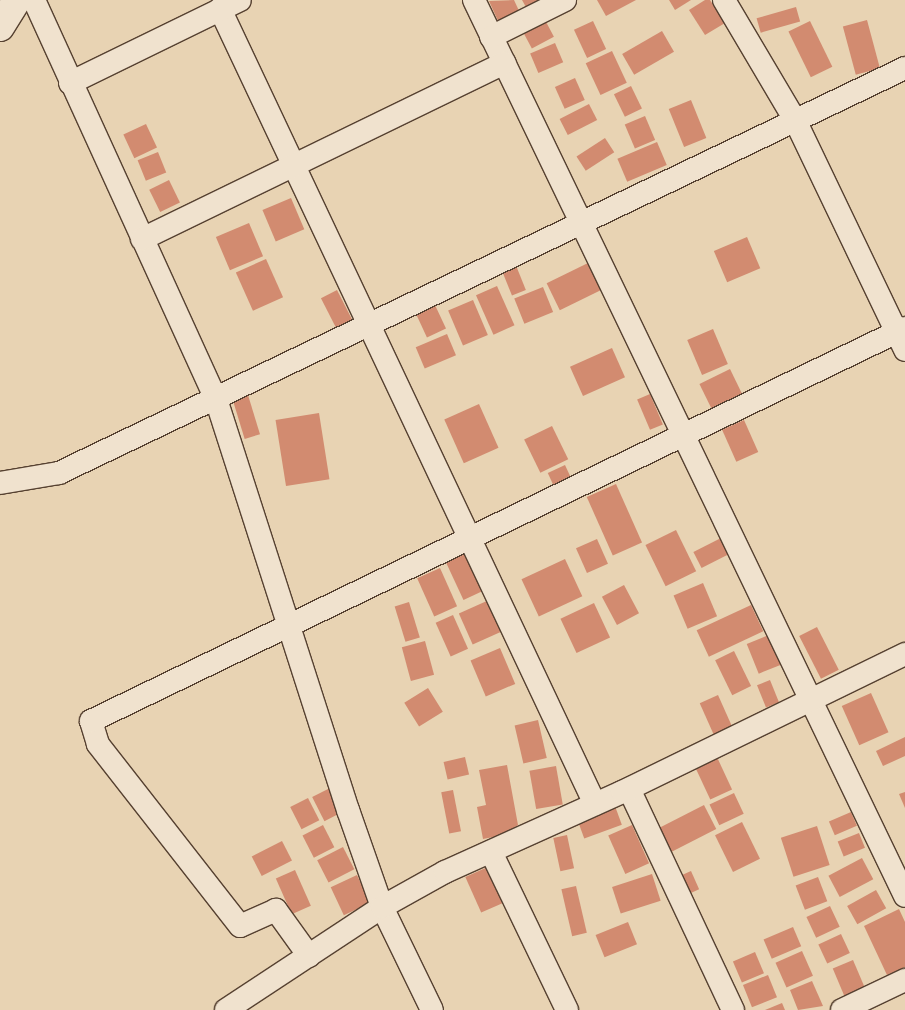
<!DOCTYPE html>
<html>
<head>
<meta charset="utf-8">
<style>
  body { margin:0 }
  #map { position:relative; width:905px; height:1010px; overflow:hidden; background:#e8d3b3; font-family:"Libre Bodoni",serif }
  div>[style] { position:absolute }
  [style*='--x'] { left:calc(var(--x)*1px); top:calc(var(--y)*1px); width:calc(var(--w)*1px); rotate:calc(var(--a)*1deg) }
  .building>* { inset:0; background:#d28b70; transform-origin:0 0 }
  .roads { filter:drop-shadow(1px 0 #564131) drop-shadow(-1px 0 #564131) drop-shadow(0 1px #564131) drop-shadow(0 -1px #564131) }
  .street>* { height:22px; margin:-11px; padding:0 11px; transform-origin:11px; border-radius:11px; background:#f0e2ce }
  .secondary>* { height:28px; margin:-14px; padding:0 14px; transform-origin:14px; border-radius:14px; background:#f0e2ce }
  span { translate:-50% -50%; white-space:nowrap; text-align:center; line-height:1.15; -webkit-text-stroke:4.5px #f0e2ce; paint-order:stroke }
</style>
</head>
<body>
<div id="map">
  <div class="building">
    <i style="clip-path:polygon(514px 0,520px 13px,499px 23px,489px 1px)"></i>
    <i style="clip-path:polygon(522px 0,546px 0,527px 9px)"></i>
    <i style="clip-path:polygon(597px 0,636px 0,606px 16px)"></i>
    <i style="clip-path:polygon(669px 0,691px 0,675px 10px)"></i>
    <i style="clip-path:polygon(705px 0,710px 0,725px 23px,705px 35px,689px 10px)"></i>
    <i style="left:796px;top:7px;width:15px;height:41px;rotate:74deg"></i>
    <i style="left:545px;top:20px;width:19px;height:25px;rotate:62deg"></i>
    <i style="left:867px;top:20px;width:50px;height:25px;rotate:75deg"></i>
    <i style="left:593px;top:21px;width:31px;height:21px;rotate:65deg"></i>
    <i style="left:810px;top:21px;width:51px;height:24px;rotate:64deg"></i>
    <i style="left:662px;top:31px;width:24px;height:46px;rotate:60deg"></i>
    <i style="left:555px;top:43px;width:21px;height:27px;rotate:67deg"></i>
    <i style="left:612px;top:51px;width:35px;height:29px;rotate:65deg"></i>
    <i style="left:575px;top:78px;width:24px;height:22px;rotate:66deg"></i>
    <i style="left:631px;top:86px;width:25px;height:19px;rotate:64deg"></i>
    <i style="left:691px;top:100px;width:41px;height:24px;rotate:68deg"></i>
    <i style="left:589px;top:104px;width:18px;height:33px;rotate:63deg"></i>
    <i style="left:645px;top:116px;width:26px;height:22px;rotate:67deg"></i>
    <i style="left:146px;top:124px;width:26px;height:25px;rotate:65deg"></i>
    <i style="left:605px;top:138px;width:17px;height:34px;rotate:57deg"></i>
    <i style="left:657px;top:142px;width:25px;height:43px;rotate:67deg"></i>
    <i style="left:158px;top:152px;width:22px;height:22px;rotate:68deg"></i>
    <i style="left:169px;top:180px;width:25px;height:22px;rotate:64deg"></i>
    <i style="left:291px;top:198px;width:34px;height:31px;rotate:67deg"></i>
    <i style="left:249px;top:223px;width:36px;height:36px;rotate:67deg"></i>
    <i style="left:747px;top:237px;width:34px;height:36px;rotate:67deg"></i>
    <i style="left:266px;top:259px;width:42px;height:33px;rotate:66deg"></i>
    <i style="left:515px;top:263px;width:29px;height:15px;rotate:68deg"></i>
    <i style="left:588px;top:263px;width:30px;height:46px;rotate:64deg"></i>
    <i style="left:497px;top:286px;width:43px;height:23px;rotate:66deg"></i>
    <i style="left:543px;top:287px;width:27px;height:31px;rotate:68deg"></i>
    <i style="left:337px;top:290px;width:34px;height:18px;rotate:63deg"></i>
    <i style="left:473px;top:300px;width:38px;height:27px;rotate:67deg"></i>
    <i style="left:435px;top:305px;width:26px;height:21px;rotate:65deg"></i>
    <i style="left:713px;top:329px;width:38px;height:28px;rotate:67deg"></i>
    <i style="left:447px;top:334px;width:23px;height:34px;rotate:67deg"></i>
    <i style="left:612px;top:348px;width:32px;height:46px;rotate:66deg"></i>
    <i style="left:730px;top:369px;width:28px;height:34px;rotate:64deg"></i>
    <i style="left:650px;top:394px;width:33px;height:14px;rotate:67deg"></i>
    <i style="left:248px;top:395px;width:41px;height:16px;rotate:73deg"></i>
    <i style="left:479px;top:404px;width:48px;height:38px;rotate:66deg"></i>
    <i style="left:319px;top:413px;width:67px;height:44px;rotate:81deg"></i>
    <i style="left:744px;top:420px;width:35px;height:24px;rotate:66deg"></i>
    <i style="left:552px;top:426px;width:37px;height:31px;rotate:64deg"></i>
    <i style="left:565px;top:465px;width:17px;height:19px;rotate:65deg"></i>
    <i style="left:616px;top:484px;width:64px;height:32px;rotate:66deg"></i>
    <i style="left:676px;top:530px;width:46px;height:34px;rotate:64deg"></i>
    <i style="left:721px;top:538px;width:18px;height:31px;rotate:63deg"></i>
    <i style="left:597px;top:539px;width:27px;height:23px;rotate:66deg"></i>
    <i style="left:467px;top:553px;width:41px;height:23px;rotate:65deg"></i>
    <i style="left:565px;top:559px;width:41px;height:48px;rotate:65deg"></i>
    <i style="left:440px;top:568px;width:42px;height:25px;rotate:66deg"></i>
    <i style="left:703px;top:583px;width:36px;height:32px;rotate:67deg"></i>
    <i style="left:624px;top:585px;width:32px;height:25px;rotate:62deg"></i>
    <i style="left:489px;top:600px;width:34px;height:33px;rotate:66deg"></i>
    <i style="left:409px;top:602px;width:37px;height:15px;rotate:73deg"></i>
    <i style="left:594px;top:603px;width:38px;height:37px;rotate:65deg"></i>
    <i style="left:751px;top:605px;width:29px;height:60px;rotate:65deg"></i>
    <i style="left:453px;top:615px;width:37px;height:19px;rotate:66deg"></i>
    <i style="left:817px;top:627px;width:48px;height:20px;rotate:63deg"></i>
    <i style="left:769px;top:635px;width:32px;height:24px;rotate:68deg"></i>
    <i style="left:425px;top:641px;width:35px;height:24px;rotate:75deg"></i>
    <i style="left:500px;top:648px;width:39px;height:32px;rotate:67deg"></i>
    <i style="left:734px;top:651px;width:39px;height:21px;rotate:64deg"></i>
    <i style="left:770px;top:680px;width:24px;height:14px;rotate:68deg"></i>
    <i style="left:428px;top:688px;width:28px;height:28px;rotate:58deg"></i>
    <i style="left:871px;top:693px;width:43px;height:32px;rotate:66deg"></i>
    <i style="left:718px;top:695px;width:34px;height:20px;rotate:66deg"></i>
    <i style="left:538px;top:720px;width:39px;height:24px;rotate:77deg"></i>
    <i style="clip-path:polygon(905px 737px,905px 756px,883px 766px,876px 751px)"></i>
    <i style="left:716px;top:755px;width:38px;height:24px;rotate:65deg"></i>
    <i style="left:465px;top:757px;width:18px;height:22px;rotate:77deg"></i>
    <i style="clip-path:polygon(507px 765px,518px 825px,504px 835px,483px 839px,477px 807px,486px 805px,479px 770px)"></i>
    <i style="left:556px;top:766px;width:39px;height:27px;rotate:80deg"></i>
    <i style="left:330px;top:788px;width:27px;height:20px;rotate:63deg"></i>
    <i style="left:453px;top:790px;width:42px;height:12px;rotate:79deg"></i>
    <i style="clip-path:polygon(905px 792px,905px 808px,899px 794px)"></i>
    <i style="left:734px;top:793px;width:23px;height:27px;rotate:65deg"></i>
    <i style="left:308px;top:798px;width:25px;height:20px;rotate:63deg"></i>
    <i style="left:704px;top:805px;width:27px;height:56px;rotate:63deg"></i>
    <i style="left:615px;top:806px;width:20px;height:40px;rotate:70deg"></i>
    <i style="left:851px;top:812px;width:15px;height:24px;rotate:67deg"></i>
    <i style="left:742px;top:822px;width:41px;height:30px;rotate:64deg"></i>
    <i style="left:323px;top:825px;width:25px;height:23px;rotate:63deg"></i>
    <i style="left:632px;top:825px;width:42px;height:26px;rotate:66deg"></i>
    <i style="left:817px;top:826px;width:41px;height:38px;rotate:72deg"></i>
    <i style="left:859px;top:833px;width:16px;height:23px;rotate:68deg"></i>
    <i style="left:567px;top:835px;width:34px;height:14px;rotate:78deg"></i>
    <i style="left:282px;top:841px;width:22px;height:34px;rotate:63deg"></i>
    <i style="left:343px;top:847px;width:25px;height:29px;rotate:63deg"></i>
    <i style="left:862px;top:858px;width:24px;height:38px;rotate:62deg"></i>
    <i style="left:490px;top:866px;width:39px;height:27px;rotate:66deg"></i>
    <i style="left:295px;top:870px;width:39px;height:21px;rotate:66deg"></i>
    <i style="left:691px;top:871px;width:20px;height:14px;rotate:66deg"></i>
    <i style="left:652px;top:874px;width:28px;height:42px;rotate:72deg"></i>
    <i style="left:357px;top:875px;width:31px;height:29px;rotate:65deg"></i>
    <i style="left:818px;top:877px;width:26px;height:24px;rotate:69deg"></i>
    <i style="left:576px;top:886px;width:48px;height:15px;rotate:77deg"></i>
    <i style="left:876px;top:890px;width:21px;height:33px;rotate:61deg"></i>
    <i style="left:830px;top:906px;width:23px;height:26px;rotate:65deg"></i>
    <i style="clip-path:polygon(899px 909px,905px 922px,905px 967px,887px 975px,864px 926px)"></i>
    <i style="left:628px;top:922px;width:24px;height:35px;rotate:68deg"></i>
    <i style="left:793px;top:927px;width:21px;height:32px;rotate:67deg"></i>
    <i style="left:841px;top:934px;width:21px;height:25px;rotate:65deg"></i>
    <i style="left:802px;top:951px;width:27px;height:29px;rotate:66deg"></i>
    <i style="left:755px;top:952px;width:23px;height:24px;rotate:67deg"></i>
    <i style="left:853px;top:960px;width:30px;height:22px;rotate:67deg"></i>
    <i style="left:768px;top:975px;width:24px;height:27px;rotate:68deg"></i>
    <i style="clip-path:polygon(812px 981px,823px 1006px,798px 1010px,790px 990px)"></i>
    <i style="clip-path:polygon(782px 1003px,785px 1010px,765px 1010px)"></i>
  </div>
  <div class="roads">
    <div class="street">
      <i style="--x:34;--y:0;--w:439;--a:65.5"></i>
      <i style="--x:216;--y:399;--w:432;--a:72.2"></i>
      <i style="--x:348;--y:810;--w:103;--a:70.7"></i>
      <i style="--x:382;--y:907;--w:114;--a:64.1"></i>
      <i style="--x:474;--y:0;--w:994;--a:64.31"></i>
      <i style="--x:724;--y:0;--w:139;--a:59.4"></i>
      <i style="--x:795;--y:120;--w:255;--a:64.4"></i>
      <i style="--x:220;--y:9;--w:879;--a:64.75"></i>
      <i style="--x:491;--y:37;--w:83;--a:-26.6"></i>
      <i style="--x:70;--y:83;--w:189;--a:-26"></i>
      <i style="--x:142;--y:239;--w:403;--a:-25.9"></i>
      <i style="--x:0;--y:483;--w:60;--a:-9.6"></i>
      <i style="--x:59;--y:473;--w:938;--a:-25.58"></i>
      <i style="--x:629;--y:789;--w:244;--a:64.8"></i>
      <i style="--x:491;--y:852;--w:175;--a:64.3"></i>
      <i style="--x:309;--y:956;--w:57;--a:-125.7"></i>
      <i style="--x:276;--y:910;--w:39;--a:156"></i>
      <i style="--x:240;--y:926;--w:231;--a:-128"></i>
      <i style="--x:98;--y:744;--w:24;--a:-107"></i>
      <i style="--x:91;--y:721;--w:904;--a:-25.77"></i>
      <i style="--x:226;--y:1010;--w:187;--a:-33.4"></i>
      <i style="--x:382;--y:907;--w:72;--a:-29.1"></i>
      <i style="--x:445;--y:872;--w:194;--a:-24.3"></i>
      <i style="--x:622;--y:792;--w:315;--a:-26"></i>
      <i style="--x:842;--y:1010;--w:70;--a:-25.5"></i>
    </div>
    <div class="secondary">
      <i style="--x:0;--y:27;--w:32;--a:-58"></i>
    </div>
  </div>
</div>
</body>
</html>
